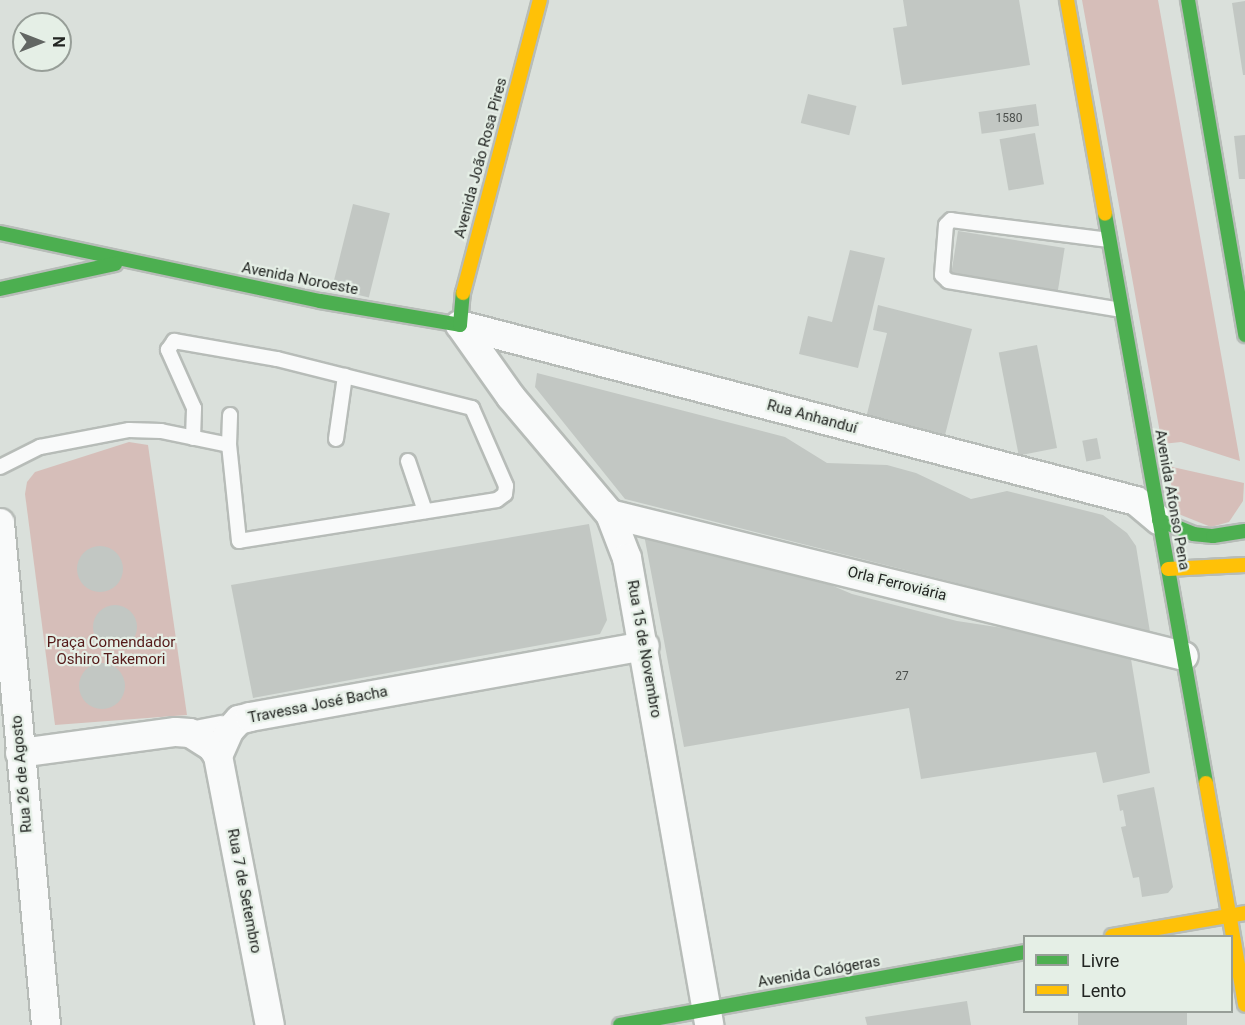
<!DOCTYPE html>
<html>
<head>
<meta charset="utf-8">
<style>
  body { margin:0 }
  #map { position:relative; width:1245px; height:1025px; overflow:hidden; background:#dae0db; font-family:Roboto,sans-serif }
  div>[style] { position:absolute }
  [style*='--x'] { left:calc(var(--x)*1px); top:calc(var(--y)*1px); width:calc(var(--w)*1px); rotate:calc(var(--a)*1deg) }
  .green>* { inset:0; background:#d6beb9 }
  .building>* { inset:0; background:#c2c7c3; transform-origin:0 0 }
  .round { border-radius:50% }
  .roads { filter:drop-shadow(2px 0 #b7bcb8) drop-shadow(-2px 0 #b7bcb8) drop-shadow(0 2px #b7bcb8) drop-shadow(0 -2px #b7bcb8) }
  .lane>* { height:14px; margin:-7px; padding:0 7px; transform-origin:7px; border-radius:7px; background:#f9fafa }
  .street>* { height:28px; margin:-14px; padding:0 14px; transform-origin:14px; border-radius:14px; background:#f9fafa }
  .fast>* { height:14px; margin:-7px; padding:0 7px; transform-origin:7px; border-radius:7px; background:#4caf50 }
  .slow>* { height:14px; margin:-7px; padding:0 7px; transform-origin:7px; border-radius:7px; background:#ffc107 }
  span { translate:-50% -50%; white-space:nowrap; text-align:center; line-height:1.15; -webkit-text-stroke:4.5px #e5efe6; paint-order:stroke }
  .number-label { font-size:12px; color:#4c504d }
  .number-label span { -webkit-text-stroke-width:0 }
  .street-label { font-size:15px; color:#222522 }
  .park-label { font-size:15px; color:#551a19 }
  .legend { position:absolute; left:1023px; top:935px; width:210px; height:78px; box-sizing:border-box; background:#e5efe6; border:2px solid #979e98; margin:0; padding:8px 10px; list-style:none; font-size:18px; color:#222522 }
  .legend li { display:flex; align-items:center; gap:12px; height:30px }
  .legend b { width:30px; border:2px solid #979e98 }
  .north { position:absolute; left:12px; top:12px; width:60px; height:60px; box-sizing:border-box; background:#e5efe6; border:2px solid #979e98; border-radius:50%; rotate:90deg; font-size:16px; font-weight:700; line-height:24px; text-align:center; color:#222522 }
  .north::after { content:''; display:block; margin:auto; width:21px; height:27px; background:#626663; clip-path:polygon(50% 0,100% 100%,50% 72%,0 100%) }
</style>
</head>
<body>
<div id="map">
  <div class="green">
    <i style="clip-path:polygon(1082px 0,1158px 0,1240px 461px,1181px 442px,1162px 444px)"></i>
    <i style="clip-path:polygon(129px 442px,148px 445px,187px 715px,55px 725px,25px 494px,27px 482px,35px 472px)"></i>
    <i style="clip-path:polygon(1168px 466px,1244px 483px,1243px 501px,1229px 522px,1211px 527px,1176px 513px)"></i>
  </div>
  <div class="building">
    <i style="clip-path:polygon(903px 0,1019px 0,1030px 65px,902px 85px,893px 28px,907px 26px)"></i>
    <i style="clip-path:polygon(1245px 1px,1245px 75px,1243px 75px,1232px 3px)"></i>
    <i style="left:808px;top:94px;width:50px;height:30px;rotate:14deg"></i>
    <i style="left:1036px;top:104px;width:22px;height:58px;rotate:82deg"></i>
    <i style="left:1035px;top:133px;width:52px;height:36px;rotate:80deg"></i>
    <i style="clip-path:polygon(1245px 135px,1245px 179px,1239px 179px,1234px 136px)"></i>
    <i style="left:353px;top:204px;width:38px;height:87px;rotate:14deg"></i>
    <i style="left:958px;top:231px;width:108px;height:48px;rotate:9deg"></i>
    <i style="clip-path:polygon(850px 250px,885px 258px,858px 368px,799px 354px,808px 316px,832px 322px)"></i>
    <i style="clip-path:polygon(878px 305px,972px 329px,945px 435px,866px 418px,887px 333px,873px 330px)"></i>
    <i style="left:1037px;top:345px;width:105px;height:39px;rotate:79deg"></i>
    <i style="clip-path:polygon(537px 373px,785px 437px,827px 463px,887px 465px,916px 473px,971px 499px,1007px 491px,1103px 515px,1127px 533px,1136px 546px,1150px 632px,625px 499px,535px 387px)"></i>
    <i style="left:1097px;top:438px;width:21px;height:15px;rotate:79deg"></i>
    <i style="clip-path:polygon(589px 524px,607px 620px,600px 634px,253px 698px,231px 585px)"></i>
    <i style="clip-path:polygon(642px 524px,800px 572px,852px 594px,957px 621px,1129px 647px,1150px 773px,1103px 783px,1096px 752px,921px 779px,909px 708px,684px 747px)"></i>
    <i class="round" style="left:77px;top:546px;width:46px;height:46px"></i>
    <i class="round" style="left:93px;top:605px;width:44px;height:44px"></i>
    <i class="round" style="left:79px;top:663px;width:46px;height:46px"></i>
    <i style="clip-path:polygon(1154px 787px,1173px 887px,1168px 893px,1142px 897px,1139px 877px,1133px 878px,1121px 827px,1126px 826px,1123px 810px,1120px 811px,1117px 795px)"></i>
    <i style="clip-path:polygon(967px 1001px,971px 1025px,867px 1025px,865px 1017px)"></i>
    <i style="left:1078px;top:1012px;width:109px;height:13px"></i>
  </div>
  <div class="roads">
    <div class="lane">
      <i style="--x:1109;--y:240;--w:159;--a:-172.8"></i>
      <i style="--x:951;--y:220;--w:7;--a:135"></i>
      <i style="--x:946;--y:225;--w:50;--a:94.6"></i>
      <i style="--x:942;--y:275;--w:8;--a:45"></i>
      <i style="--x:948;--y:281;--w:175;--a:9.5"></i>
      <i style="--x:193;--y:438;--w:30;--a:-88"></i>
      <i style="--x:194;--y:408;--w:64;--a:-114.1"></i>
      <i style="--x:168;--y:350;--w:11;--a:-56"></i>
      <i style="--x:174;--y:341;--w:105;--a:9.9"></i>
      <i style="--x:277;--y:359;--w:201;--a:14.1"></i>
      <i style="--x:472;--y:408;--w:85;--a:66.4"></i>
      <i style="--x:506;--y:486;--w:8;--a:97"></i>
      <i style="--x:505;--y:494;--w:10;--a:143"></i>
      <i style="--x:497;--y:500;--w:261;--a:171"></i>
      <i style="--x:239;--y:541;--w:97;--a:-95.9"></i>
      <i style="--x:229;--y:445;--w:30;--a:-88"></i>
      <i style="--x:336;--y:439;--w:64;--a:-81.9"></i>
      <i style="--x:408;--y:461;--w:53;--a:71.2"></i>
      <i style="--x:0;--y:467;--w:45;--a:-26.6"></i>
      <i style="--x:40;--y:447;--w:91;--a:-10.8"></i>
      <i style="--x:129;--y:430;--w:32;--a:2"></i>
      <i style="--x:161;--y:431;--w:69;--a:11.6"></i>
      <i style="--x:190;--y:729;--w:32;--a:-11"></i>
    </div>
    <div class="street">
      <i style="--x:460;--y:325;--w:88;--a:54.7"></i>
      <i style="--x:511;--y:397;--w:153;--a:49.8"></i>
      <i style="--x:610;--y:514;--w:47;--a:68.9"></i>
      <i style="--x:627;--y:558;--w:474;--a:80"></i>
      <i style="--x:460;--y:325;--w:699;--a:14.59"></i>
      <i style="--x:1136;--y:501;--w:30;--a:40"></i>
      <i style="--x:610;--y:514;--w:591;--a:13.9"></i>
      <i style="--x:0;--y:523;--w:504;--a:84.76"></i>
      <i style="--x:20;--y:753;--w:157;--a:-7.7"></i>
      <i style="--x:176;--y:732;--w:14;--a:4"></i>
      <i style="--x:190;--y:733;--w:26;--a:32"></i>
      <i style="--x:212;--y:747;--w:11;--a:56"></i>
      <i style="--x:218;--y:756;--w:274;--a:79.1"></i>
      <i style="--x:218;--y:756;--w:27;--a:-66"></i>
      <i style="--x:229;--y:731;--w:15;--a:-48"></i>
      <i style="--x:239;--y:720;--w:11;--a:-15"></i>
      <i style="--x:250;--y:717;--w:401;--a:-10.2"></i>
    </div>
    <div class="fast">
      <i style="--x:1188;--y:0;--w:340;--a:80.3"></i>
      <i style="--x:1105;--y:214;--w:578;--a:79.93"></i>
      <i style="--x:0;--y:233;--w:327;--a:12"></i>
      <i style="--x:320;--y:301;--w:142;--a:9.7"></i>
      <i style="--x:460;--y:325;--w:32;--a:-85"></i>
      <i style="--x:0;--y:289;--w:118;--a:-12.3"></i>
      <i style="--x:1159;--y:520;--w:37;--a:22"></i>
      <i style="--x:1193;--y:534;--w:20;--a:6"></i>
      <i style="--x:1213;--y:536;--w:32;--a:-9"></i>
      <i style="--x:620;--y:1025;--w:411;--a:-10.2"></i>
    </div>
    <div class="slow">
      <i style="--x:1067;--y:0;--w:217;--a:79.9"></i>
      <i style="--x:463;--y:293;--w:303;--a:-75.3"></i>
      <i style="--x:1168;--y:569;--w:77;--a:-3"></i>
      <i style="--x:1206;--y:783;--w:225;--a:80"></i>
      <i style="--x:1112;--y:936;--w:135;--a:-9.8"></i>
    </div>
  </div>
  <div class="number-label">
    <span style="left:1009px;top:119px">1580</span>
    <span style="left:902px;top:677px">27</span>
  </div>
  <div class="street-label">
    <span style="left:481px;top:158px;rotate:-75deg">Avenida João Rosa Pires</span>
    <span style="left:300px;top:279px;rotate:11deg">Avenida Noroeste</span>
    <span style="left:812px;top:417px;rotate:15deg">Rua Anhanduí</span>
    <span style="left:1172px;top:500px;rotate:80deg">Avenida Afonso Pena</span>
    <span style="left:897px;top:584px;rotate:14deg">Orla Ferroviária</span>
    <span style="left:644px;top:649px;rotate:80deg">Rua 15 de Novembro</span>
    <span style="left:318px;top:705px;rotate:-11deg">Travessa José Bacha</span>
    <span style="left:22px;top:774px;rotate:-95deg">Rua 26 de Agosto</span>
    <span style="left:244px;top:891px;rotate:79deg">Rua 7 de Setembro</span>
    <span style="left:819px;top:972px;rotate:-10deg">Avenida Calógeras</span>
  </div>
  <div class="park-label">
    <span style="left:111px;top:651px">Praça Comendador<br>Oshiro Takemori</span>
  </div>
  <ul class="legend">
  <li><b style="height:8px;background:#4caf50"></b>Livre</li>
  <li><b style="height:8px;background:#ffc107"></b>Lento</li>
  </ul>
  <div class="north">N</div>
</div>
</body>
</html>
